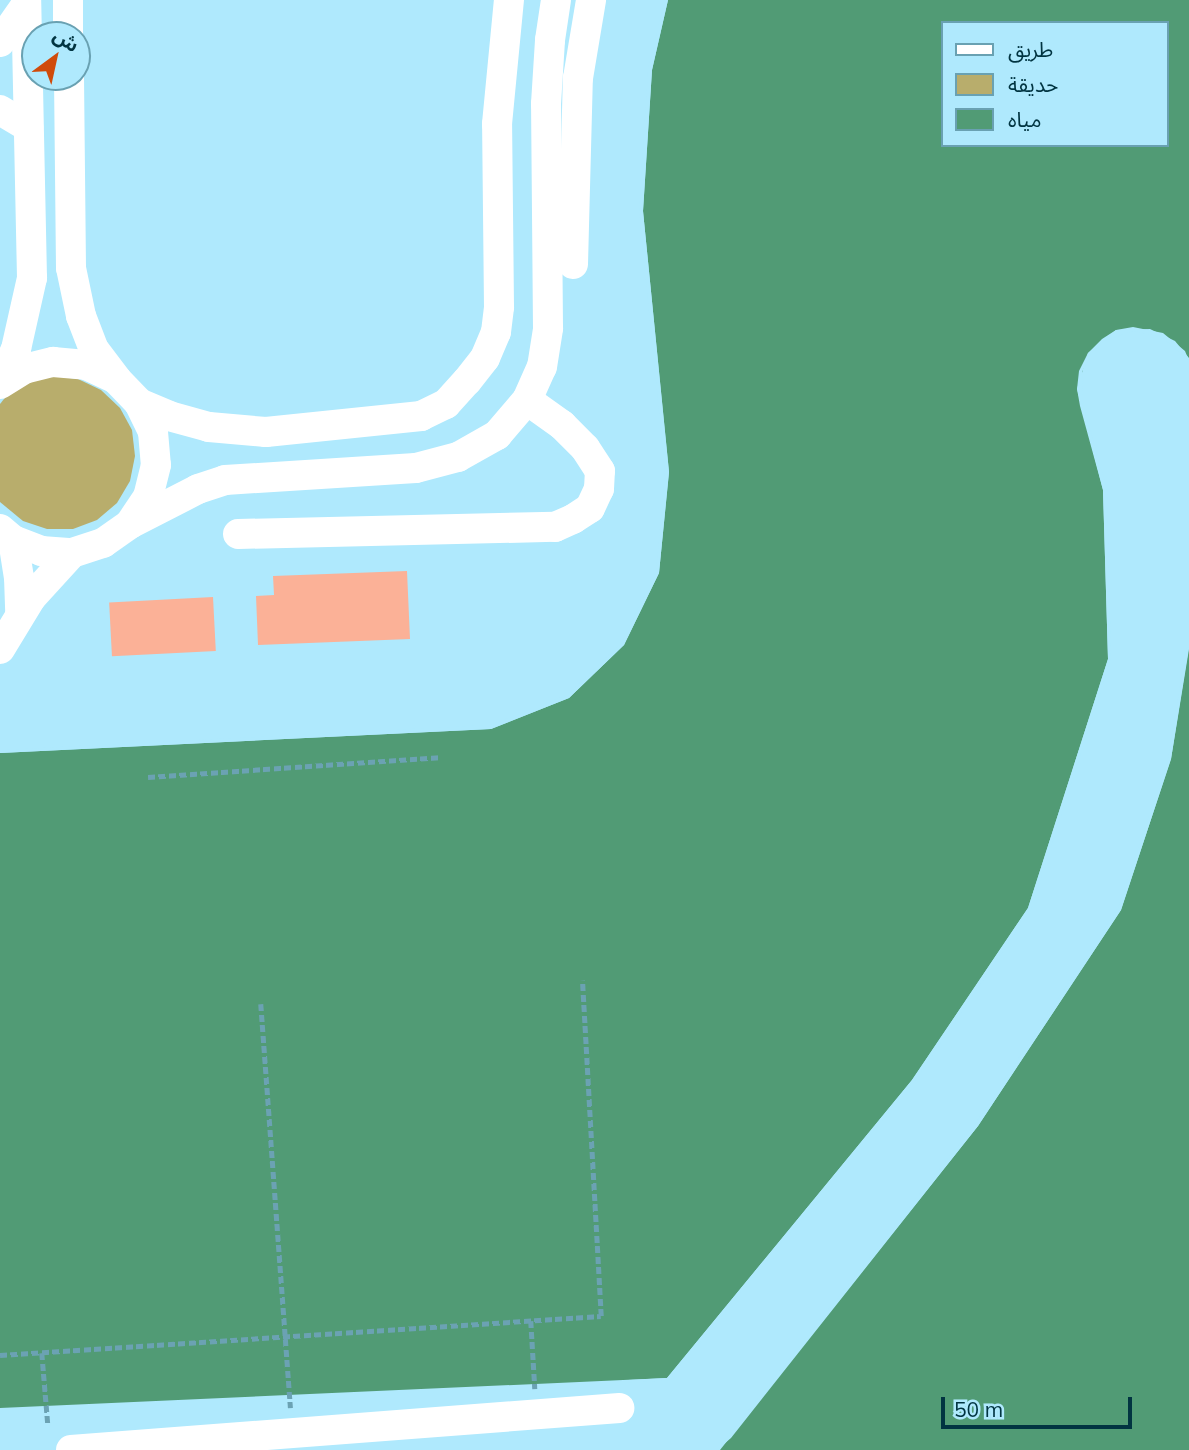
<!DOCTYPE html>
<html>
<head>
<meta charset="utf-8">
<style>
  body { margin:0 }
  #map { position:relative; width:1189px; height:1450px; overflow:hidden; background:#afe9fd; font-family:Mulish,"Noto Sans Arabic",sans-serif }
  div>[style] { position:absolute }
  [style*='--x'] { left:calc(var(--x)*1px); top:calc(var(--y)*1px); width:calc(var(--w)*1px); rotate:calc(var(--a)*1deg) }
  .green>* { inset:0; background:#b8ad6c }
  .water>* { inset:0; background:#519b75 }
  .pier>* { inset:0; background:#afe9fd }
  .building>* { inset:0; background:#fbb197; transform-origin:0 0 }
  .path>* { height:4.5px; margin-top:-2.25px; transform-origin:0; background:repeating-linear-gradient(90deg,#6ba2b3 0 7px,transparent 0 10.5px) }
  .minor>* { height:30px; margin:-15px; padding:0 15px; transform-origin:15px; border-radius:15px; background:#fff }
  span { translate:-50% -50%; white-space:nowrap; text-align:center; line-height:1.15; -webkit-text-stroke:6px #afe9fd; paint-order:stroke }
  .legend { position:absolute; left:941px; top:21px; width:228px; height:126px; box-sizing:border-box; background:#afe9fd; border:2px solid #69a1b2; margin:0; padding:9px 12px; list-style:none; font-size:21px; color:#013441 }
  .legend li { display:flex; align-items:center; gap:14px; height:35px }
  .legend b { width:35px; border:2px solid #69a1b2 }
  .north { position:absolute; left:21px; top:21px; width:70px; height:70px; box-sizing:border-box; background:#afe9fd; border:2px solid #69a1b2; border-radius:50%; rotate:33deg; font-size:19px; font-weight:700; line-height:28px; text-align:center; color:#013441 }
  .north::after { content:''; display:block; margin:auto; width:24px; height:32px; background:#d04b0b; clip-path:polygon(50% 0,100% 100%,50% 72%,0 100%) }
  .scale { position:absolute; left:941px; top:1397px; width:191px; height:32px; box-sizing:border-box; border:4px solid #013441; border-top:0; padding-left:9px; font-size:21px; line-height:24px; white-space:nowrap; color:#013441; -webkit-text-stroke:5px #afe9fd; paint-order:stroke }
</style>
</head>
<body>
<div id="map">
  <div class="green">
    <i style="clip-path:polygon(54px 376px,78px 379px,101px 390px,120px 408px,132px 430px,135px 456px,130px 481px,117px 503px,97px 520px,73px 529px,47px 529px,23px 521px,0 502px,0 404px,8px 394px,29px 382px)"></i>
  </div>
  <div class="water">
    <i style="clip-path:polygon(evenodd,668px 0,1189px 0,1189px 358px,1175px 341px,1150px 329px,1116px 330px,1088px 353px,1077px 389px,1103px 490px,1108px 659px,1028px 908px,912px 1080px,667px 1378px,0 1408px,0 753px,491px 729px,569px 698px,624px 645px,659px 573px,669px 472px,643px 211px,652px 70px,668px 0,942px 23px,1166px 23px,1166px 145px,942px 145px,942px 23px)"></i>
    <i style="clip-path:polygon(1189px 649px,1189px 1450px,720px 1450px,978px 1126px,1121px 910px,1171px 759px)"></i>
  </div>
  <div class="pier">
    <i style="clip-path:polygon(665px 0,668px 0,652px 70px,643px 211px,669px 472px,659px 573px,624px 645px,569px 698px,491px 729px,0 753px,0 750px,490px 725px,567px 695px,621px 643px,656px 572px,665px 472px,639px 211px,648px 69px)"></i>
    <i style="clip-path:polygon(1133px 327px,1163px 333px,1185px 351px,1189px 361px,1162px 337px,1133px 331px,1104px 341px,1091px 355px,1082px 372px,1083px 405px,1107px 490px,1111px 659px,1031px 910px,914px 1082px,669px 1380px,629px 1383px,628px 1380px,667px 1378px,912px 1080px,1028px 908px,1108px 659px,1103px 490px,1080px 406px,1077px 389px,1079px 371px,1088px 353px,1102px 339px,1116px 330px)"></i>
    <i style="clip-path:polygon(1189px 646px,1171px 759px,1121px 910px,978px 1126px,731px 1438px,717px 1450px,975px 1124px,1118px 908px,1168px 759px,1186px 649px)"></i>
  </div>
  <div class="building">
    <i style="clip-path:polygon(407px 571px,410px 639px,258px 645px,256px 596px,274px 595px,273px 576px)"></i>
    <i style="left:213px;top:597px;width:54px;height:104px;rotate:87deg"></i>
  </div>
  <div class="path">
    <i style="--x:148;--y:777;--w:292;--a:-3.9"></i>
    <i style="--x:261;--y:1004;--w:405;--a:85.8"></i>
    <i style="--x:531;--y:1321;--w:68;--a:86.6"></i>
    <i style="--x:42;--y:1353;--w:72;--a:85.2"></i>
    <i style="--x:0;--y:1355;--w:602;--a:-3.71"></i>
    <i style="--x:601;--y:1316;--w:336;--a:-93.2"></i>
  </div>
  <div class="minor">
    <i style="--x:68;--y:0;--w:35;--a:90"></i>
    <i style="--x:0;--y:42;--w:45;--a:-54.9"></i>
    <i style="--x:69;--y:77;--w:191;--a:89.4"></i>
    <i style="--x:71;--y:268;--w:49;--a:78.2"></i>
    <i style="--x:81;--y:316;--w:34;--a:69"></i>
    <i style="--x:93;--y:348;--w:39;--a:53"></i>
    <i style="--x:0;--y:110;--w:33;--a:31"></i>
    <i style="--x:573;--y:264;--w:186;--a:-88.5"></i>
    <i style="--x:578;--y:78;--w:79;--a:-80.5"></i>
    <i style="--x:0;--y:382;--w:37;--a:-64"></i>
    <i style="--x:16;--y:349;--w:73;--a:-77.3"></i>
    <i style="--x:32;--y:278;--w:278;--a:-91.2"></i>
    <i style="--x:0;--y:384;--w:28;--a:-32"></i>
    <i style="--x:24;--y:369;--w:30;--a:-14"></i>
    <i style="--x:53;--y:362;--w:33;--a:5"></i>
    <i style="--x:86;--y:365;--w:33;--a:25"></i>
    <i style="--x:116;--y:379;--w:33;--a:46"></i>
    <i style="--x:139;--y:403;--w:32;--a:64"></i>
    <i style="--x:153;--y:432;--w:33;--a:85"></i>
    <i style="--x:156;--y:465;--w:33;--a:104"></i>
    <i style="--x:148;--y:497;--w:32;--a:124"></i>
    <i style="--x:139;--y:403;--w:33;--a:23"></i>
    <i style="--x:169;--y:416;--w:41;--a:15.4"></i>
    <i style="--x:209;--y:427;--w:57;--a:5"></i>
    <i style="--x:266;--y:432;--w:156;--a:-5.9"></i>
    <i style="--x:421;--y:416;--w:28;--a:-26"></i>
    <i style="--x:446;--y:404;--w:31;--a:-48"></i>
    <i style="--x:467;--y:381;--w:29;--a:-52"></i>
    <i style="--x:485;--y:358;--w:28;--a:-67"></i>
    <i style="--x:496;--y:332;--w:25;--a:-83"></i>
    <i style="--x:499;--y:307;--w:183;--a:-90.6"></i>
    <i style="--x:497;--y:124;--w:125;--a:-84.5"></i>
    <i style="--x:0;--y:529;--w:17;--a:40"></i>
    <i style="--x:13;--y:540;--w:30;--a:21"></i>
    <i style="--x:41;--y:551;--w:31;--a:4"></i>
    <i style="--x:72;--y:553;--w:33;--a:-18"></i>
    <i style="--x:103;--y:543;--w:33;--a:-35"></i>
    <i style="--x:130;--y:524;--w:76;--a:-27.2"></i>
    <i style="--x:198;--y:489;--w:28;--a:-18"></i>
    <i style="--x:225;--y:480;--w:191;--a:-3.6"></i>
    <i style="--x:416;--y:468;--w:43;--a:-14.7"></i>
    <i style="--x:458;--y:457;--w:45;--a:-29.4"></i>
    <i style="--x:497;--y:435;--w:46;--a:-49.4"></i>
    <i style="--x:527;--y:400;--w:36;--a:-66"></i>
    <i style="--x:542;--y:367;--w:39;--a:-81"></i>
    <i style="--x:548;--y:328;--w:224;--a:-90.5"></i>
    <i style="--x:546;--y:104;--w:64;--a:-86.4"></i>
    <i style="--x:550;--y:40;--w:40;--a:-81.5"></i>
    <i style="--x:238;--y:534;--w:317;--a:-1.3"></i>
    <i style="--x:555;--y:527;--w:20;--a:-24"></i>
    <i style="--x:573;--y:519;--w:20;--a:-33"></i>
    <i style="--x:590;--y:508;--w:21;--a:-65"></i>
    <i style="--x:599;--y:489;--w:18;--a:-87"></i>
    <i style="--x:600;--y:471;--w:27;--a:-123"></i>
    <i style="--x:585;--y:448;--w:33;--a:-135"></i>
    <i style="--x:562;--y:425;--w:43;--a:-144.5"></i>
    <i style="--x:13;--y:540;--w:37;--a:81"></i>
    <i style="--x:19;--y:577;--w:37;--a:88"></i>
    <i style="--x:0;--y:649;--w:60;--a:-58.7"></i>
    <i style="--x:31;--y:598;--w:61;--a:-47.7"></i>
    <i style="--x:71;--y:1450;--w:550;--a:-4.38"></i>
  </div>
  <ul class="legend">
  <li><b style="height:9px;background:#fff"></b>طريق</li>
  <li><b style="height:19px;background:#b8ad6c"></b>حديقة</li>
  <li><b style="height:19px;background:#519b75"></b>مياه</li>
  </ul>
  <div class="north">ش</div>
  <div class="scale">50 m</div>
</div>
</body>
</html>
